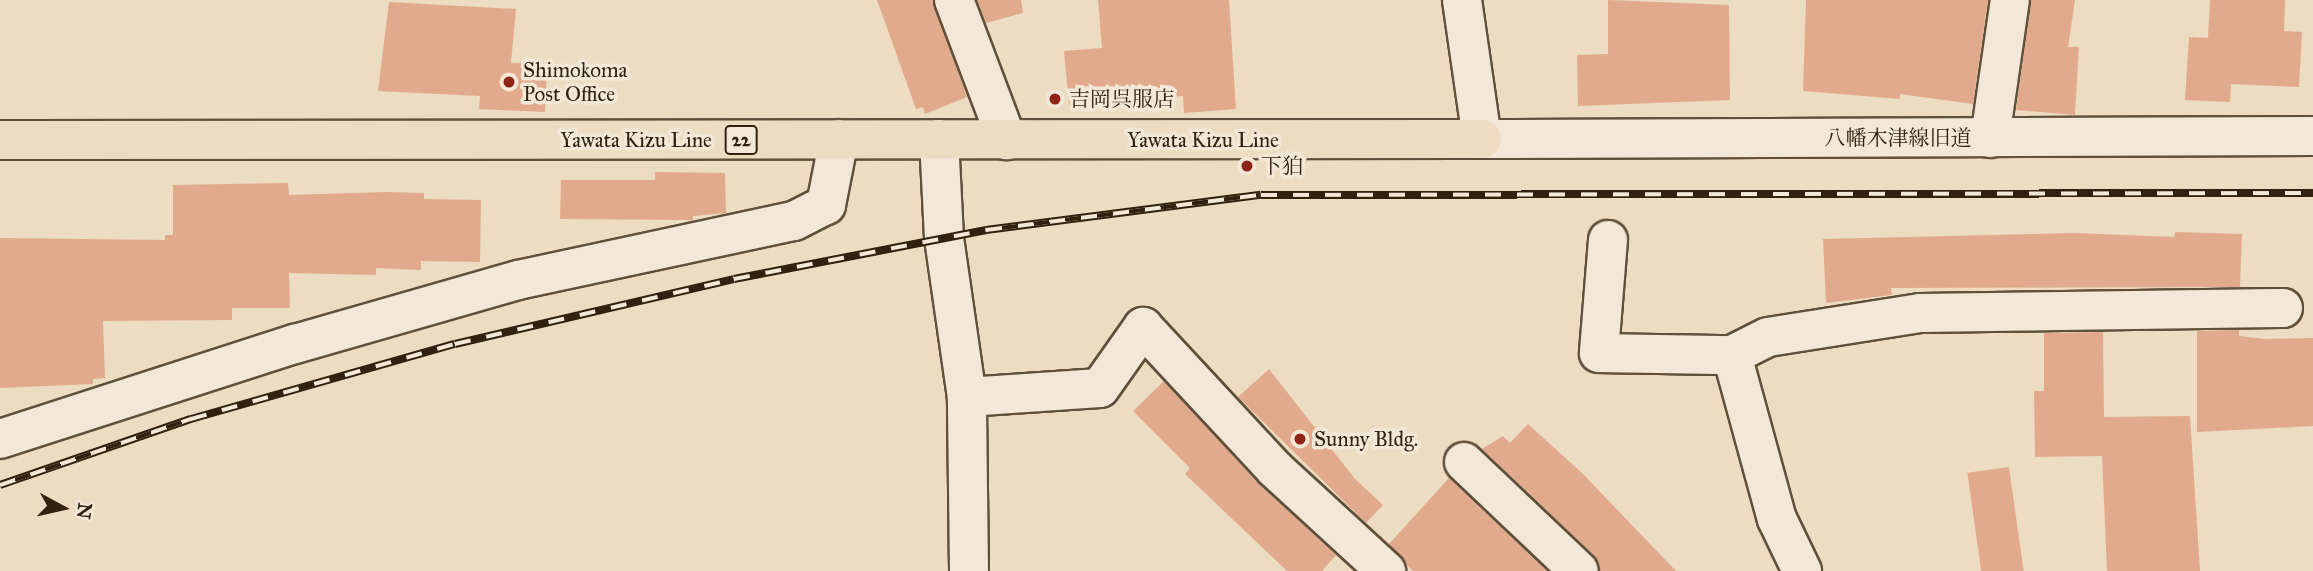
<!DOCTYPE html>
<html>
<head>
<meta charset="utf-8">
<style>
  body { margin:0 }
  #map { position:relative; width:2313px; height:571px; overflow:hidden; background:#ecdcc1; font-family:"IM FELL Great Primer","Noto Serif JP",serif }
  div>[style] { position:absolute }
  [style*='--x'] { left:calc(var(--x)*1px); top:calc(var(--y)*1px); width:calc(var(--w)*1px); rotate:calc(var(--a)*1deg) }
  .building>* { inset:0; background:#e2aa8d; transform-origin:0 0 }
  .roads { filter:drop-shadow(2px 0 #5f503b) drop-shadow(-2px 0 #5f503b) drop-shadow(0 2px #5f503b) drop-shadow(0 -2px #5f503b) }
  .minor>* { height:38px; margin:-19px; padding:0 19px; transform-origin:19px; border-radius:19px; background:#f3e8d7 }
  .tertiary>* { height:38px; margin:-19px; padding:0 19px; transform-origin:19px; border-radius:19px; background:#f3e8d7 }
  .primary>* { height:38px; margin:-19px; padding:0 19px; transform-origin:19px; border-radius:19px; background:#ecdcc1 }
  .rail>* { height:8px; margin-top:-4px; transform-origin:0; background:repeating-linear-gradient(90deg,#f3e8d7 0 16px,#30220e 0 32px); box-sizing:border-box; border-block:2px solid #30220e }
  .dots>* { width:19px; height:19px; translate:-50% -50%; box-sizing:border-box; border:4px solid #f3e8d7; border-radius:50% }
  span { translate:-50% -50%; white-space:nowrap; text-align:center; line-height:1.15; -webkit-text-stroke:7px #f3e8d7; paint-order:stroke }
  .shield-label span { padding:2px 5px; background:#f3e8d7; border:2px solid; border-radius:5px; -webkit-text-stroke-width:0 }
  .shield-label { font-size:19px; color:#30220e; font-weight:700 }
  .poi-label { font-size:21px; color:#30220e }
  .left { translate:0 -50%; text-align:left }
  .street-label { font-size:21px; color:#30220e }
  .north { position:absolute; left:28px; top:473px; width:70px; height:70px; -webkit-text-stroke:5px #f3e8d7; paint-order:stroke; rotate:98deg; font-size:19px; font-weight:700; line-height:28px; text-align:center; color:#30220e }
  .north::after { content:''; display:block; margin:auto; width:24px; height:32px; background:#30220e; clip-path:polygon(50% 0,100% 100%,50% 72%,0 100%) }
</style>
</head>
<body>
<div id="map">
  <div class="building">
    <i style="clip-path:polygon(877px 0,933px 0,967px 97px,925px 114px,923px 107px,916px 109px)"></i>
    <i style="clip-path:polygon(977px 0,1021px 0,1023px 13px,986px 23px)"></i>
    <i style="clip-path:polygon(1098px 0,1229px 0,1236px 109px,1184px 113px,1183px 96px,1069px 105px,1064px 51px,1102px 48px)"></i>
    <i style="clip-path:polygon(1608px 0,1729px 5px,1730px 100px,1578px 106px,1577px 55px,1608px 54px)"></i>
    <i style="clip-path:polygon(1806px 0,1988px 0,1973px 104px,1900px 94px,1900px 99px,1803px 91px)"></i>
    <i style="clip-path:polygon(2031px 0,2075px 0,2068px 47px,2079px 47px,2075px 115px,2016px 110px)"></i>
    <i style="clip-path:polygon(2210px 0,2285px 0,2284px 31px,2302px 32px,2299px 87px,2231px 84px,2230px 102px,2185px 100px,2189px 37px,2208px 38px)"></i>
    <i style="clip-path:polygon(389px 2px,516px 9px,511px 63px,547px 64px,545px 112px,479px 109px,480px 96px,378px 91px)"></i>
    <i style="clip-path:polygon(655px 172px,725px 173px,726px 213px,693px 216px,693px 220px,560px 219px,561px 180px,655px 180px)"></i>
    <i style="clip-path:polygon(288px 183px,289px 195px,385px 192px,424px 193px,424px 199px,481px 200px,480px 262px,421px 261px,421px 270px,376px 268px,376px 275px,289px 273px,290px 308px,232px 308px,232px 320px,103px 321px,105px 378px,93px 379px,93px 384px,0 388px,0 238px,165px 240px,165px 235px,173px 235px,173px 185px)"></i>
    <i style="clip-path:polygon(2175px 232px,2242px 234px,2240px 287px,1891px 288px,1892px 295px,1826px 303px,1823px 239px,2075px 233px,2174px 237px)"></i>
    <i style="clip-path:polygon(2239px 330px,2239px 336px,2265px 339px,2313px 338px,2313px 426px,2197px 432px,2197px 331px)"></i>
    <i style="clip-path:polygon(2103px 332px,2104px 417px,2190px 416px,2200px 571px,2107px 571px,2102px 456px,2035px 457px,2034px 391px,2044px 391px,2044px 333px)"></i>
    <i style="clip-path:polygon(1269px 369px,1355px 479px,1383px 505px,1366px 523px,1238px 397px)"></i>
    <i style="clip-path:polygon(1164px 381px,1259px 484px,1336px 555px,1322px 571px,1287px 571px,1185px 474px,1190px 468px,1133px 411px)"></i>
    <i style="clip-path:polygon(1528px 424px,1582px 473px,1676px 571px,1600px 571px,1594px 555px,1482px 449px,1503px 436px,1510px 443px)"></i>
    <i style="left:2009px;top:467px;width:105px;height:42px;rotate:82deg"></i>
    <i style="clip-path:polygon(1449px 478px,1547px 571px,1413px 571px,1407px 565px,1389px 544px)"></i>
  </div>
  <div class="roads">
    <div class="minor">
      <i style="--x:954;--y:0;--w:150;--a:69.3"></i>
      <i style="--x:1990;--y:138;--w:139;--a:-81.8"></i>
      <i style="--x:939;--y:139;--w:99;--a:87.1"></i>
      <i style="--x:944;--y:238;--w:161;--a:81.8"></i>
      <i style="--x:1608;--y:240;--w:113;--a:94.6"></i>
      <i style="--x:1599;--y:353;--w:133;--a:0.9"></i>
      <i style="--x:1732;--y:355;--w:170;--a:74.7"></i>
      <i style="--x:1777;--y:519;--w:58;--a:64.3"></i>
      <i style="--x:1732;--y:355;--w:40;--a:-26.6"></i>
      <i style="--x:1768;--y:337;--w:154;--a:-9"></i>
      <i style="--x:1920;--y:313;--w:363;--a:-0.8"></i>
      <i style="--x:0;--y:439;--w:310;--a:-17.9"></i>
      <i style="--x:295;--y:344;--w:232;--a:-16"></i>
      <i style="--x:518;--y:280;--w:282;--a:-12.1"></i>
      <i style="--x:794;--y:221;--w:36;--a:-27"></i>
      <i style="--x:826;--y:205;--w:67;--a:-78.9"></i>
      <i style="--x:1464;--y:462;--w:158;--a:43.5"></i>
      <i style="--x:969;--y:571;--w:174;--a:-90.7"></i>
      <i style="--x:967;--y:397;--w:133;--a:-3.9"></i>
      <i style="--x:1100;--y:388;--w:75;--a:-54.8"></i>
      <i style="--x:1143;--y:327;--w:194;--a:47.1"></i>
      <i style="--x:1275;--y:469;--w:151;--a:42.6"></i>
    </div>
    <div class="tertiary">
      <i style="--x:1462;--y:0;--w:140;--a:81.8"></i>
      <i style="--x:1482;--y:139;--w:831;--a:-0.21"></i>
    </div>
    <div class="primary">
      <i style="--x:0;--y:140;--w:1482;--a:-0.04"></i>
    </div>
  </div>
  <div class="rail">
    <i style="--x:0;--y:485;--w:202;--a:-19.1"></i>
    <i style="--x:191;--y:419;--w:274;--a:-15.9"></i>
    <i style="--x:455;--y:344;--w:286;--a:-13.1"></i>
    <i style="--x:734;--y:279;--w:257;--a:-11"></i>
    <i style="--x:986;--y:230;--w:277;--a:-7.3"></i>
    <i style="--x:1261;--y:195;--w:1052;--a:-0.11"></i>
  </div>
  <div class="dots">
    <i style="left:509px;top:82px;background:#8f2418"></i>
    <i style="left:1055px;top:99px;background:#8f2418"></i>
    <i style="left:1247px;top:166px;background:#8f2418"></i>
    <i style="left:1300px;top:439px;background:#8f2418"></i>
  </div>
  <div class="shield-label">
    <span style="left:741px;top:140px">22</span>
  </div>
  <div class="poi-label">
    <span class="left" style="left:523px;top:82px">Shimokoma<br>Post Office</span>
    <span class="left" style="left:1069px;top:99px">吉岡呉服店</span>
    <span class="left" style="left:1261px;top:166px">下狛</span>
    <span class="left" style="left:1314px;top:439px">Sunny Bldg.</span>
  </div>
  <div class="street-label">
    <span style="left:1898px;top:138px">八幡木津線旧道</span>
    <span style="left:636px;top:140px">Yawata Kizu Line</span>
    <span style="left:1203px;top:140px">Yawata Kizu Line</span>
  </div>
  <div class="north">N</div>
</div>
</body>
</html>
